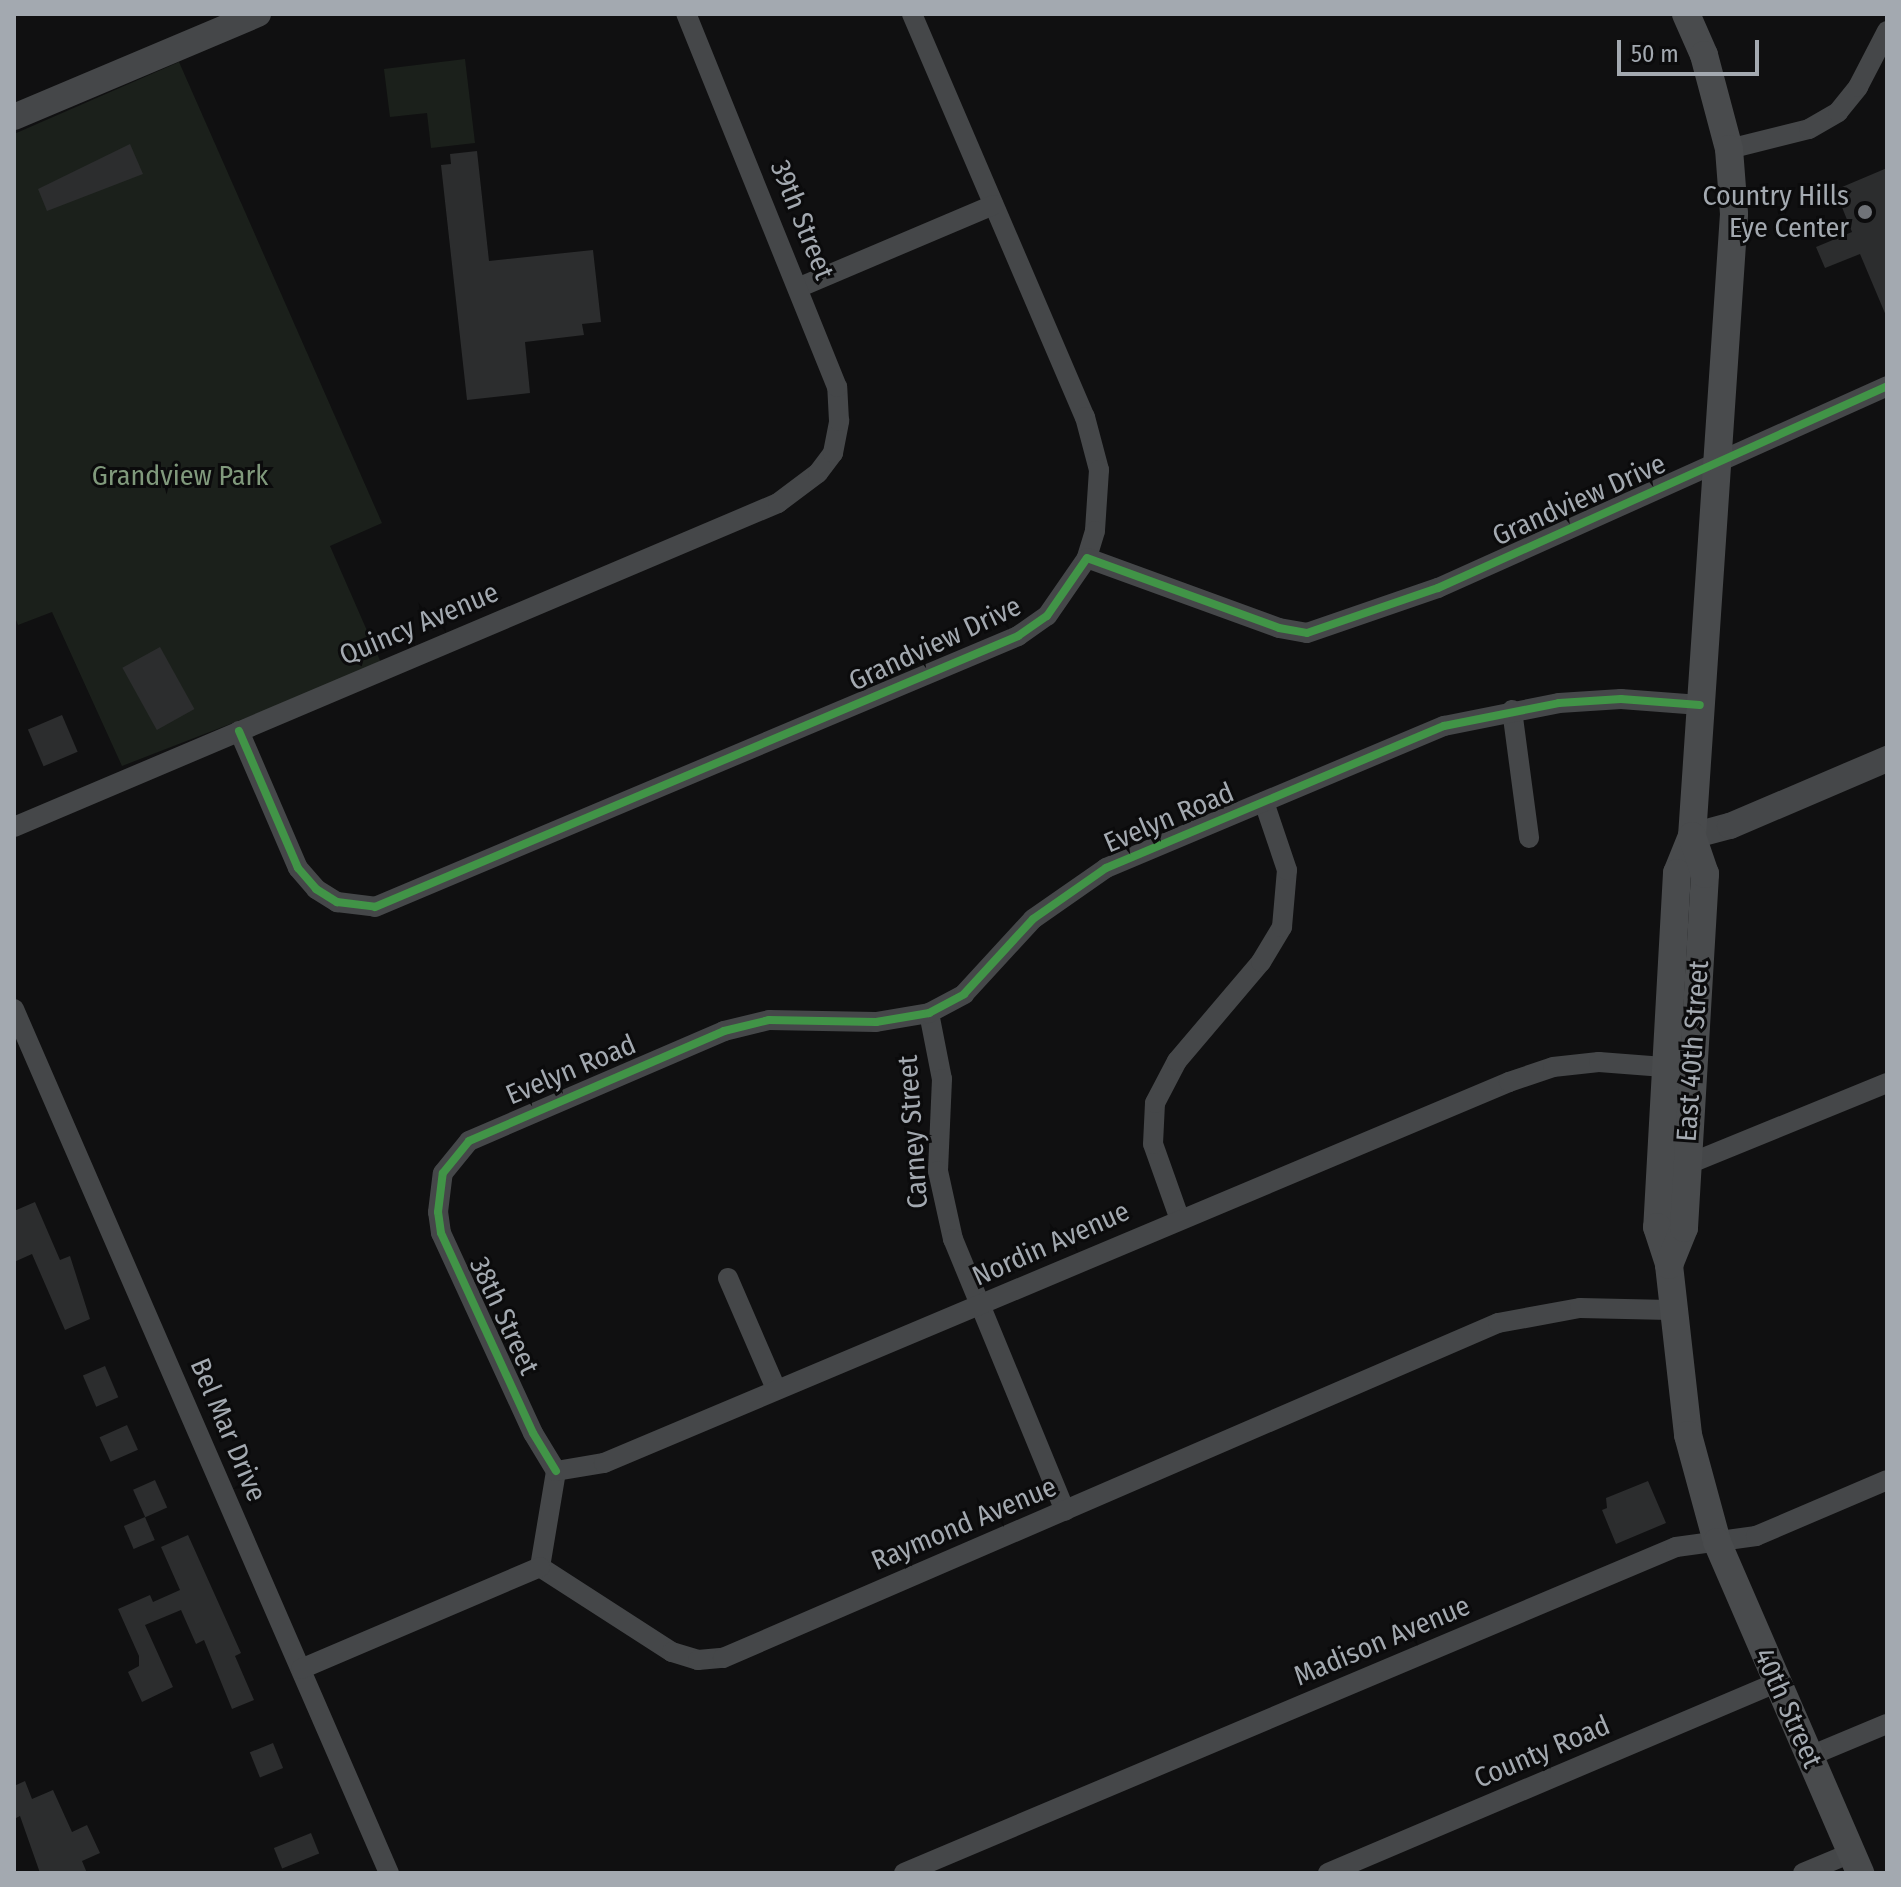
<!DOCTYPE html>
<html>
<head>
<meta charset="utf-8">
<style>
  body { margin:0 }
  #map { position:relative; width:1901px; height:1887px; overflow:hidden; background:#101011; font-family:"Fira Sans Condensed",sans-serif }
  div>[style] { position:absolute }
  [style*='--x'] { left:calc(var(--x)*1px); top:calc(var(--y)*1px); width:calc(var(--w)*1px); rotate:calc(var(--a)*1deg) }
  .green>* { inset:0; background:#1b201b }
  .building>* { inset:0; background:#2c2d2e; transform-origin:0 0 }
  .minor>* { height:20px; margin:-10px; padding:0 10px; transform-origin:10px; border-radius:10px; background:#454749 }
  .tertiary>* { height:26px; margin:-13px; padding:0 13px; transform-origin:13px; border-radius:13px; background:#454749 }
  .secondary>* { height:28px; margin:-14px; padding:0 14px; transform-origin:14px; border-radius:14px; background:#494b4d }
  .cycleway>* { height:8px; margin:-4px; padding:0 4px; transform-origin:4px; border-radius:4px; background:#419447 }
  .dots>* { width:22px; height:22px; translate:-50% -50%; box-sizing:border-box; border:4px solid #0b0b0c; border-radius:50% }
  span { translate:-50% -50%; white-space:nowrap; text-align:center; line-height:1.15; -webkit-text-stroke:6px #0b0b0c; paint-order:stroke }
  .poi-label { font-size:28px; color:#a3a9b0 }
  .right { translate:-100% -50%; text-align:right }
  .street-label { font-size:28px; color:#a3a9b0 }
  .park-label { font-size:28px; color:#80997c }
  .frame { position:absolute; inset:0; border:16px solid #a3a9b0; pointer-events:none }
  .scale { position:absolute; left:1617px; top:40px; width:142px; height:36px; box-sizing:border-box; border:4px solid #a3a9b0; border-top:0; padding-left:10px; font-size:24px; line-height:28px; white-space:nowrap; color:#a3a9b0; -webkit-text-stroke:6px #0b0b0c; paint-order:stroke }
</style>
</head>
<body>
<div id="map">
  <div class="green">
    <i style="clip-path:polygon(465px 59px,475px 143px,431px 148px,427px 113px,390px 117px,384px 69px)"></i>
    <i style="clip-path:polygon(179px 62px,382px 523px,330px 546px,382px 665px,122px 766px,52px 612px,18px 625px,14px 615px,14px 134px)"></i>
  </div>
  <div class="building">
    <i style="clip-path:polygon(130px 144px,143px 174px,47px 211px,38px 189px)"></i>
    <i style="clip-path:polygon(477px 151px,489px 261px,593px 250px,601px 322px,582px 324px,584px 335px,525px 342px,530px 393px,467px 400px,441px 165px,451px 164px,450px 154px)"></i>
    <i style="clip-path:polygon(1887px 168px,1887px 318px,1860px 254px,1825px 268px,1816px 247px,1852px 232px,1835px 190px)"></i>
    <i style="left:160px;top:647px;width:71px;height:43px;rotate:61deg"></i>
    <i style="left:62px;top:715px;width:40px;height:37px;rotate:67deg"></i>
    <i style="clip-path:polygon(35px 1202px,60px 1260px,70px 1256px,90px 1319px,65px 1330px,32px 1254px,14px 1262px,14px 1211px)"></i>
    <i style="left:105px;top:1366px;width:34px;height:24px;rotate:67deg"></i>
    <i style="left:127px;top:1425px;width:27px;height:30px;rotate:66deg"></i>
    <i style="left:155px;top:1480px;width:30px;height:24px;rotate:66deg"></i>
    <i style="clip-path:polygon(1648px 1481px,1666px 1523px,1616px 1544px,1602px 1510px,1607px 1508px,1606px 1498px)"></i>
    <i style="left:145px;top:1517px;width:25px;height:23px;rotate:67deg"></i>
    <i style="clip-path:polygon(188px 1535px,241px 1653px,235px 1656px,254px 1700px,232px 1709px,204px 1640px,196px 1644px,181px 1610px,145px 1625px,173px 1687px,142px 1702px,128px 1672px,139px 1666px,139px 1656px,118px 1609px,150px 1595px,153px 1602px,180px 1590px,161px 1547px)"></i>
    <i style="left:273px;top:1743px;width:27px;height:25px;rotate:68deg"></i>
    <i style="clip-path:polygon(25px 1781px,32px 1799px,53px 1790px,72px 1832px,87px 1825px,100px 1853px,82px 1861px,87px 1873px,40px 1873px,20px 1816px,14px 1819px,14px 1786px)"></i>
    <i style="left:311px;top:1833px;width:22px;height:40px;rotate:68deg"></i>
  </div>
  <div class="minor">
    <i style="--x:912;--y:14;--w:439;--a:66.8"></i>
    <i style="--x:1085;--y:417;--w:55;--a:75.2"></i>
    <i style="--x:1099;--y:470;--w:61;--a:93.8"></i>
    <i style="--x:1095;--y:531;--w:28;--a:107"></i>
    <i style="--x:1729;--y:149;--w:82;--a:-14"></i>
    <i style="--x:1809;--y:129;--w:34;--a:-30"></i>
    <i style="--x:1838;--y:112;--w:32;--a:-51"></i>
    <i style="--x:1858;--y:87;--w:63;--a:-62.6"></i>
    <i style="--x:800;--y:287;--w:210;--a:-23"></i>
    <i style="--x:1512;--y:710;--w:129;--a:82.4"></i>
    <i style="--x:239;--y:731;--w:149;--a:66.7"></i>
    <i style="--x:298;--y:868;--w:28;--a:49"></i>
    <i style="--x:316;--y:889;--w:25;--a:32"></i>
    <i style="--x:337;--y:902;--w:38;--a:7"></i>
    <i style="--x:375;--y:907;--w:698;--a:-22.85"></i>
    <i style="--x:1018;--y:636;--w:35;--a:-35"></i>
    <i style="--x:1047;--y:616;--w:70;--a:-55.4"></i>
    <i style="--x:1087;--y:558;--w:204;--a:20"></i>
    <i style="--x:1279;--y:628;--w:28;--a:10"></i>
    <i style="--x:1307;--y:633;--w:139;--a:-19"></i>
    <i style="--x:1438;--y:588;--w:492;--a:-24.2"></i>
    <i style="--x:14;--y:827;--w:830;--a:-22.98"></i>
    <i style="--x:778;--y:503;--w:50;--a:-36.9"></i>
    <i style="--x:818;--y:473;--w:25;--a:-53"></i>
    <i style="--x:833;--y:453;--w:33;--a:-79"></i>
    <i style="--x:839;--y:421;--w:34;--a:-93"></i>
    <i style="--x:837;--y:387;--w:402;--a:-112"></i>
    <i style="--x:14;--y:1009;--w:942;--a:66.54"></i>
    <i style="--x:929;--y:1013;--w:67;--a:78.9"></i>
    <i style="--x:942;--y:1079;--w:92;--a:92.5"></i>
    <i style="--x:938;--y:1171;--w:70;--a:77.6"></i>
    <i style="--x:953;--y:1239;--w:294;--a:67.6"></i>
    <i style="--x:1686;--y:1165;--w:217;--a:-22.2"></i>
    <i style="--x:1179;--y:1217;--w:77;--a:-109.6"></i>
    <i style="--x:1153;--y:1144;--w:41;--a:-87.2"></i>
    <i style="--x:1155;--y:1103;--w:47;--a:-62.4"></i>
    <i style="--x:1177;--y:1061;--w:130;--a:-49.7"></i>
    <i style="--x:1261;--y:962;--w:41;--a:-59"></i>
    <i style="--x:1282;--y:927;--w:57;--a:-85"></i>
    <i style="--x:1287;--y:870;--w:72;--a:-108.7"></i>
    <i style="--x:728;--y:1278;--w:121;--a:66.6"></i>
    <i style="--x:556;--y:1471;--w:44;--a:-121.2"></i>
    <i style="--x:533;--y:1433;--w:220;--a:-114.7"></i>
    <i style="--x:441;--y:1233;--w:21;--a:-98"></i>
    <i style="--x:438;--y:1212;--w:39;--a:-83"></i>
    <i style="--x:443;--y:1173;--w:41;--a:-50.9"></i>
    <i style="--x:469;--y:1141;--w:278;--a:-23.3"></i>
    <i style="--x:724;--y:1031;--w:46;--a:-13.7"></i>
    <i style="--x:769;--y:1020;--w:107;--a:1.1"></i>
    <i style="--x:876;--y:1022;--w:54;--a:-9.6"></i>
    <i style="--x:929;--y:1013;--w:40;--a:-28"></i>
    <i style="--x:964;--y:994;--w:102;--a:-47.4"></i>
    <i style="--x:1033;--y:919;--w:89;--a:-34.9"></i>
    <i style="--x:1106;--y:868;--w:367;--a:-22.8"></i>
    <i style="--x:1444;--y:726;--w:117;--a:-11.3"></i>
    <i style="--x:1559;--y:703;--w:62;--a:-3.7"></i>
    <i style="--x:1621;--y:699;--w:79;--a:4.3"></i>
    <i style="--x:540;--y:1567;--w:97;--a:-80.5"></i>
    <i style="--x:556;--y:1471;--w:49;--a:-9.5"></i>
    <i style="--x:604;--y:1463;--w:982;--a:-22.83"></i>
    <i style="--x:1509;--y:1082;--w:46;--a:-18.8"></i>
    <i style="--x:1553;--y:1067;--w:46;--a:-6.2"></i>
    <i style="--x:1599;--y:1062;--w:65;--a:4.4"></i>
    <i style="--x:540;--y:1567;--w:157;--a:32.8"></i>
    <i style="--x:672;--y:1652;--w:27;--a:17"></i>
    <i style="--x:698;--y:1660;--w:25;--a:-5"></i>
    <i style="--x:723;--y:1658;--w:844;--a:-23.38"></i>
    <i style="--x:1498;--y:1323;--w:83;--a:-10.4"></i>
    <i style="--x:1580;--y:1308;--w:90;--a:1.3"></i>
    <i style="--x:301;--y:1669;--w:260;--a:-23.1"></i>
    <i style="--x:1810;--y:1756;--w:83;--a:-22.6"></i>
    <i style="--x:904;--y:1873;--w:838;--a:-22.89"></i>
    <i style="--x:1676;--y:1547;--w:81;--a:-7.8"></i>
    <i style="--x:1756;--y:1536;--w:142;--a:-23.1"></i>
    <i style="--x:1328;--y:1873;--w:489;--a:-23"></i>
    <i style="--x:1803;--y:1873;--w:52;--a:-22.6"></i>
  </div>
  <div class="tertiary">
    <i style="--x:14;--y:117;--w:265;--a:-22.9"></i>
    <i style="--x:1692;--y:836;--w:39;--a:-15"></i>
    <i style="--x:1730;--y:826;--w:171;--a:-23.1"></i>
  </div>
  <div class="secondary">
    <i style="--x:1686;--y:14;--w:45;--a:66.3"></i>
    <i style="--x:1704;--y:55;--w:97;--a:75.1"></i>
    <i style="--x:1729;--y:149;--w:65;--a:85.6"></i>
    <i style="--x:1734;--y:214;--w:623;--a:93.86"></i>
    <i style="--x:1692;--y:836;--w:40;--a:112"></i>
    <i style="--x:1677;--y:873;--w:355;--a:93.2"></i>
    <i style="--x:1657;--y:1227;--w:40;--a:72"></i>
    <i style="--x:1669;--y:1265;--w:171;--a:83.6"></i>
    <i style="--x:1688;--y:1435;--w:111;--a:74.8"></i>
    <i style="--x:1717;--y:1542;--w:361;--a:66.6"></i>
    <i style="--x:1669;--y:1265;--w:40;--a:-68"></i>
    <i style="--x:1684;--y:1228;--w:355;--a:-86.6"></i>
    <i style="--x:1705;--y:874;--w:40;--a:-108.9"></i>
  </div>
  <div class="cycleway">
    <i style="--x:239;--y:731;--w:149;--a:66.7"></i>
    <i style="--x:298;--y:868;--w:28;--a:49"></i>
    <i style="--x:316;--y:889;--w:25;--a:32"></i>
    <i style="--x:337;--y:902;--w:38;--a:7"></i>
    <i style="--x:375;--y:907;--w:698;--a:-22.85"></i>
    <i style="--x:1018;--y:636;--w:35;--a:-35"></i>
    <i style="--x:1047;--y:616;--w:70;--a:-55.4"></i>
    <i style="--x:1087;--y:558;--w:204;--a:20"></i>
    <i style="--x:1279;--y:628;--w:28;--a:10"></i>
    <i style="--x:1307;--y:633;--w:139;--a:-19"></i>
    <i style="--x:1438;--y:588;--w:492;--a:-24.2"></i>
    <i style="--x:556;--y:1471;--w:44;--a:-121.2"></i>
    <i style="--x:533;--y:1433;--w:220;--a:-114.7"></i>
    <i style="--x:441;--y:1233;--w:21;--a:-98"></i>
    <i style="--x:438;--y:1212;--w:39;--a:-83"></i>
    <i style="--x:443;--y:1173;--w:41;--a:-50.9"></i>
    <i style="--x:469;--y:1141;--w:278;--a:-23.3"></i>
    <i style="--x:724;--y:1031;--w:46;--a:-13.7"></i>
    <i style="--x:769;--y:1020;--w:107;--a:1.1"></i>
    <i style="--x:876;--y:1022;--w:54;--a:-9.6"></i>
    <i style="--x:929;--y:1013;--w:40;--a:-28"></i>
    <i style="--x:964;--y:994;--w:102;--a:-47.4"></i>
    <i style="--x:1033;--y:919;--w:89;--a:-34.9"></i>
    <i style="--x:1106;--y:868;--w:367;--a:-22.8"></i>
    <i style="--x:1444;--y:726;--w:117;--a:-11.3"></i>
    <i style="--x:1559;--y:703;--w:62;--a:-3.7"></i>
    <i style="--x:1621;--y:699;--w:79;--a:4.3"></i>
  </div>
  <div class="dots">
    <i style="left:1865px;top:212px;background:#707378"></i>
  </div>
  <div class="poi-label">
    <span class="right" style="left:1849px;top:212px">Country Hills<br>Eye Center</span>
  </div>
  <div class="street-label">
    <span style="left:802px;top:220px;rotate:68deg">39th Street</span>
    <span style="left:1579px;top:500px;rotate:-24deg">Grandview Drive</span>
    <span style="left:419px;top:624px;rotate:-23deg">Quincy Avenue</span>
    <span style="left:935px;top:644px;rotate:-25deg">Grandview Drive</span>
    <span style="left:1169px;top:818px;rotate:-23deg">Evelyn Road</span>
    <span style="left:1693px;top:1051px;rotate:-86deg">East 40th Street</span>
    <span style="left:571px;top:1070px;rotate:-23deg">Evelyn Road</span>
    <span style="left:913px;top:1132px;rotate:-94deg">Carney Street</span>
    <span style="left:1051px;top:1244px;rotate:-24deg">Nordin Avenue</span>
    <span style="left:504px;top:1316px;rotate:65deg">38th Street</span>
    <span style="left:228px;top:1430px;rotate:67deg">Bel Mar Drive</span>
    <span style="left:964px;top:1524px;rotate:-23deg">Raymond Avenue</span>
    <span style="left:1382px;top:1641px;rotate:-23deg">Madison Avenue</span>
    <span style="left:1788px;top:1708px;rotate:66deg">40th Street</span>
    <span style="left:1542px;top:1752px;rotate:-23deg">County Road</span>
  </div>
  <div class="park-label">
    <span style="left:180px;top:476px">Grandview Park</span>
  </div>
  <div class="frame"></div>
  <div class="scale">50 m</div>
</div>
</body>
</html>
